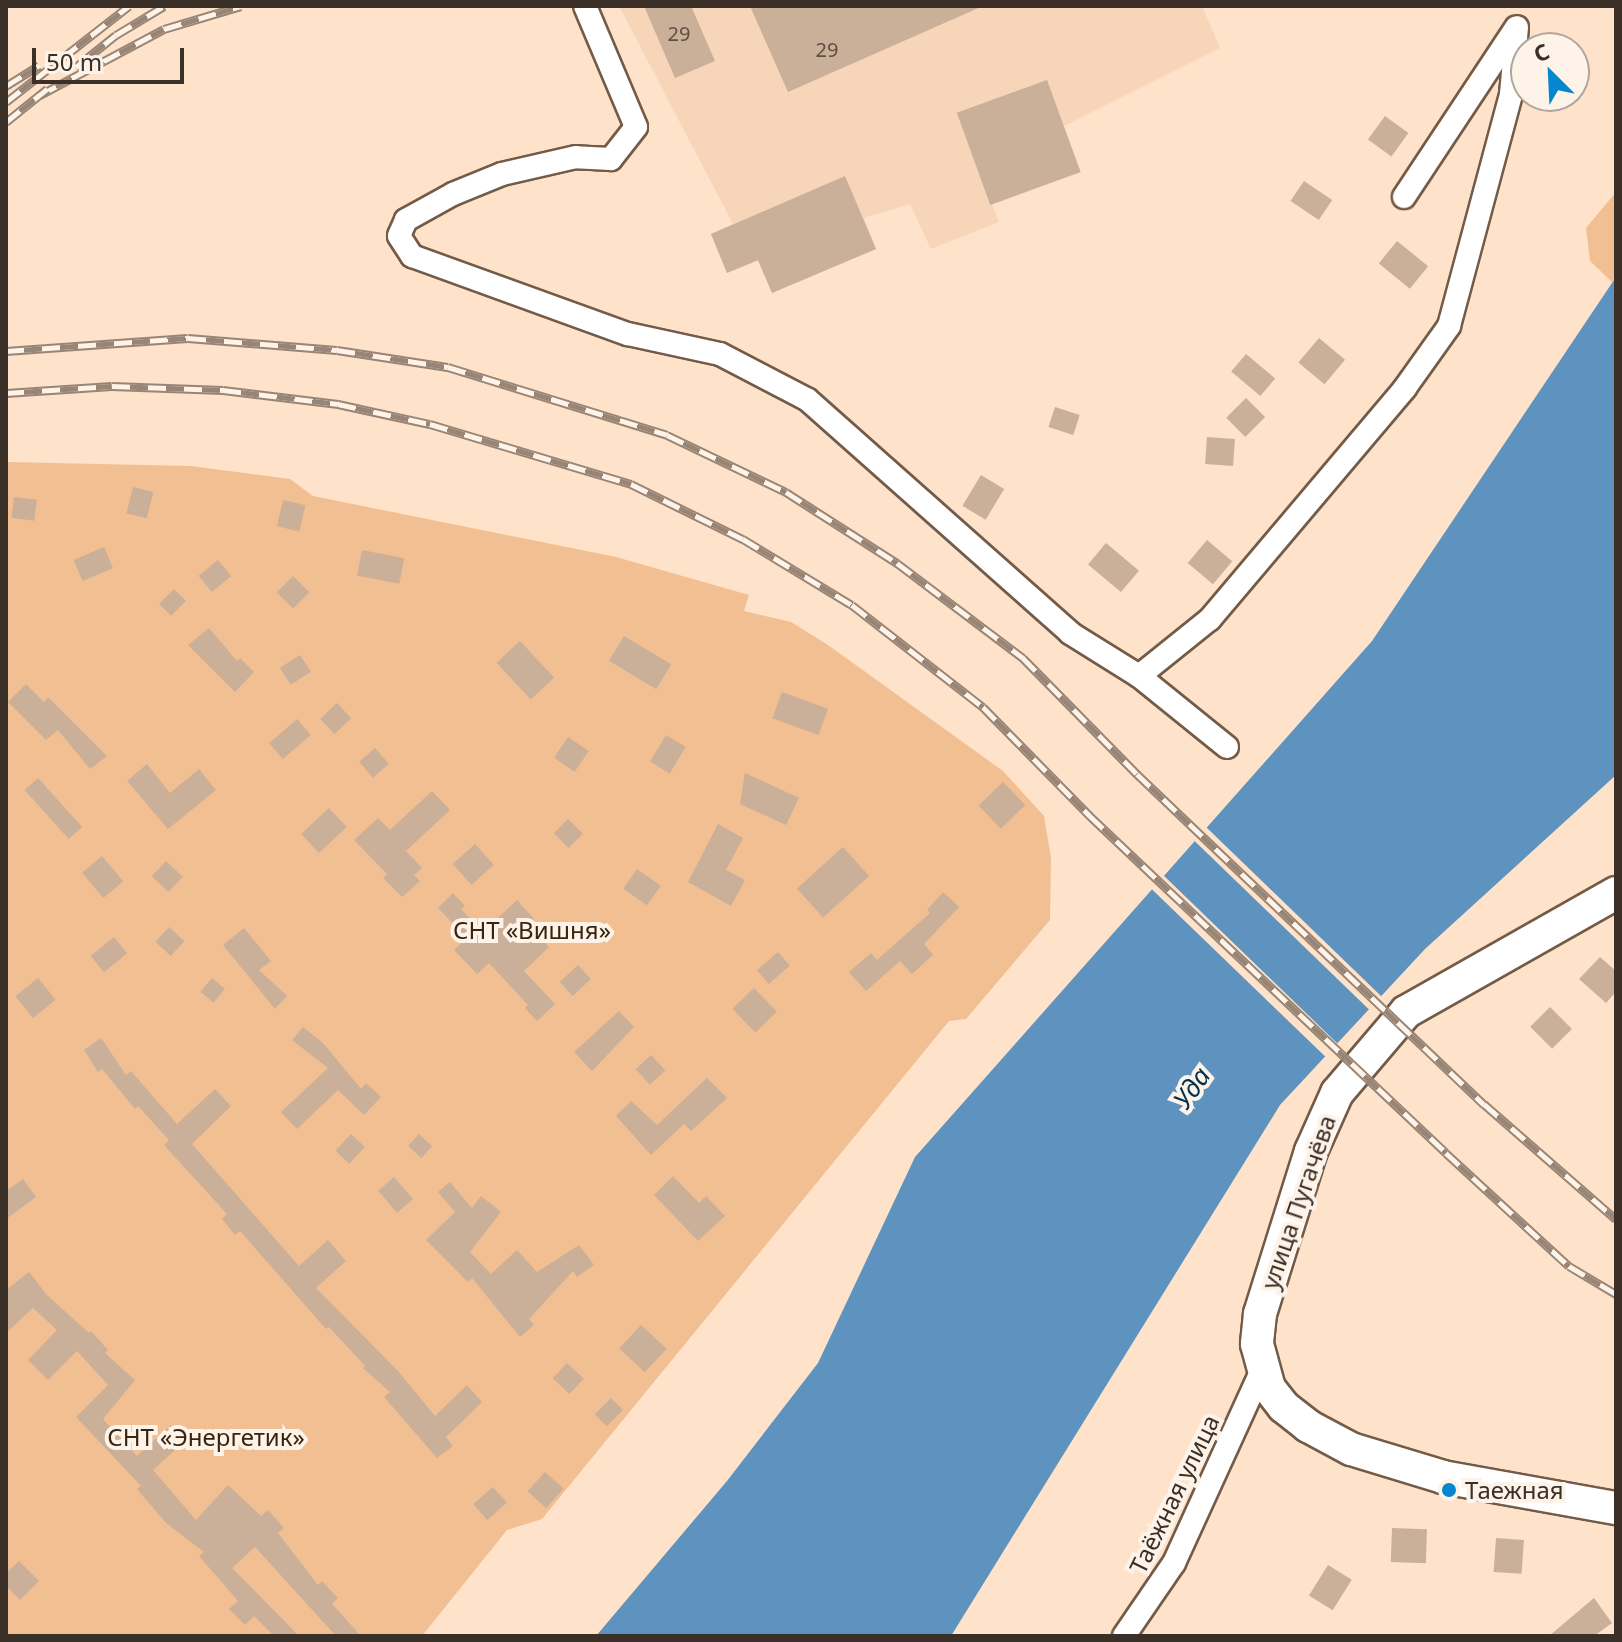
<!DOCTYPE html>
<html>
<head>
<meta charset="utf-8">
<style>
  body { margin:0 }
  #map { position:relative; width:1622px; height:1642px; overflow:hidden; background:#fee2ca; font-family:"Noto Sans",sans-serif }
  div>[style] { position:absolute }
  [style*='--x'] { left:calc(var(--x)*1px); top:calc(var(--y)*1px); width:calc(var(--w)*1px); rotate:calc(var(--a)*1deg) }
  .built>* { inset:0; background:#f7d5b8 }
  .green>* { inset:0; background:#f2bf92 }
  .water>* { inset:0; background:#5d93be }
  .pier>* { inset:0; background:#fee2ca; transform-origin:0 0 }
  .building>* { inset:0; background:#caaf99; transform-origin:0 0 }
  .roads { filter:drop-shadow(2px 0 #735b47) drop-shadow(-2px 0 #735b47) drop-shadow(0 2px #735b47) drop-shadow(0 -2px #735b47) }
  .street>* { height:22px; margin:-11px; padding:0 11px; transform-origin:11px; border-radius:11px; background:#fff }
  .secondary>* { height:32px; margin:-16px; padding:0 16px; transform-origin:16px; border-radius:16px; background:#fff }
  .rail>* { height:9px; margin-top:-4.5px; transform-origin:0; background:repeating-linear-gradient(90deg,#fef3e9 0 18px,#988575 0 36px); box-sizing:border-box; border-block:2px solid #988575 }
  .dots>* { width:22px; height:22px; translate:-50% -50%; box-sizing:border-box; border:4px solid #fef3e9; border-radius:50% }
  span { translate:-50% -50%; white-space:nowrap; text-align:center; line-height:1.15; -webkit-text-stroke:8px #fef3e9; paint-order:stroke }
  .number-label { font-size:20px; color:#5f5044 }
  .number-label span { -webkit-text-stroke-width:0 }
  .park-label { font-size:24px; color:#39240f }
  .street-label { font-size:24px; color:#3b3027 }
  .poi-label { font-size:24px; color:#3b3027 }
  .left { translate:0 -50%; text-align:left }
  .water-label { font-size:26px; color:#04314e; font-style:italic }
  .frame { position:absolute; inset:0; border:8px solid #3b3027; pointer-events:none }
  .north { position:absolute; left:1510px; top:32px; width:80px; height:80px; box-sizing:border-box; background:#fef3e9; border:2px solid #b0a59b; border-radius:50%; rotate:336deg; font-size:22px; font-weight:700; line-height:32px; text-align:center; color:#3b3027 }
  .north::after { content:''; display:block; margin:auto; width:28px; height:36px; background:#0487ce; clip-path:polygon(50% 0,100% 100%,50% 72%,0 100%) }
  .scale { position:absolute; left:32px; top:48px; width:152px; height:36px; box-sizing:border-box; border:4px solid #3b3027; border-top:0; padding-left:10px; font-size:24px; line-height:28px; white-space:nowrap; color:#3b3027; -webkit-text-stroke:6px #fef3e9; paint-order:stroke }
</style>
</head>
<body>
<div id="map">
  <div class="built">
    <i style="clip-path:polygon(619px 6px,1202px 6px,1220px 48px,1064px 126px,1081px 172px,992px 205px,999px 222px,931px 249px,910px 204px,864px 218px,876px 249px,772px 293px,758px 261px,727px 273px,711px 234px,733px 224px)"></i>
  </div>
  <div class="green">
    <i style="clip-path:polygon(1616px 192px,1616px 277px,1612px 282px,1590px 261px,1586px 228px)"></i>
    <i style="clip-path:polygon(6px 462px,191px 466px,290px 479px,313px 496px,616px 557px,749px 595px,744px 611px,791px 622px,828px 645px,1003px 771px,1044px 816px,1051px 858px,1050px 920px,966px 1019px,949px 1021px,542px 1519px,507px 1530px,422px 1636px,6px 1636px)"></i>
  </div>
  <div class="water">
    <i style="clip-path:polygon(1616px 277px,1616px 775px,1425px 949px,1280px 1105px,951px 1636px,596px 1636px,727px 1481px,818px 1363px,915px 1157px,1372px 641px)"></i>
  </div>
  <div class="pier">
    <i style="left:1205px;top:826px;width:249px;height:18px;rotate:44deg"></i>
    <i style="left:1161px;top:873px;width:250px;height:18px;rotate:44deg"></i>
  </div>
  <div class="building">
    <i style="clip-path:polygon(644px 6px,691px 6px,715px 61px,675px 78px)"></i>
    <i style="clip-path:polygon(750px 6px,983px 6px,788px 92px)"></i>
    <i style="left:1047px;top:80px;width:98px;height:96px;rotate:70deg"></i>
    <i style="left:1385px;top:116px;width:29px;height:29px;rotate:36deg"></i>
    <i style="clip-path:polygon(845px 176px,876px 249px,772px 293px,758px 260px,727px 273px,711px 234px)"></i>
    <i style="left:1304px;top:181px;width:34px;height:24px;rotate:34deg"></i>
    <i style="left:1397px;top:241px;width:40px;height:29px;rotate:39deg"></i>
    <i style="left:1319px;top:338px;width:34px;height:32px;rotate:40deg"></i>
    <i style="left:1246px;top:354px;width:38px;height:23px;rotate:40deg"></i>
    <i style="left:1246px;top:398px;width:27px;height:28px;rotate:45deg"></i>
    <i style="left:1055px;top:407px;width:26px;height:21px;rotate:18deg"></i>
    <i style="left:1207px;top:437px;width:28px;height:27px;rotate:4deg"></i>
    <i style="left:981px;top:475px;width:27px;height:36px;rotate:31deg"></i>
    <i style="left:133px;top:487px;width:21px;height:27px;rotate:14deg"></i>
    <i style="left:14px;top:497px;width:23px;height:21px;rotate:7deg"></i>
    <i style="left:283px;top:500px;width:23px;height:27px;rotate:13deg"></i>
    <i style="left:1207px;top:540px;width:33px;height:30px;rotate:40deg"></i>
    <i style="left:1106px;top:543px;width:43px;height:28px;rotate:40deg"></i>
    <i style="left:104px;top:547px;width:23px;height:33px;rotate:67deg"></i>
    <i style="left:362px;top:550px;width:43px;height:26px;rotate:11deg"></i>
    <i style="left:218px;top:560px;width:21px;height:25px;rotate:51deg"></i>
    <i style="left:293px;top:576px;width:23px;height:23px;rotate:45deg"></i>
    <i style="left:174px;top:589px;width:17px;height:21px;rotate:45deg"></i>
    <i style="clip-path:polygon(209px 628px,237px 661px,240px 658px,254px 672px,235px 692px,188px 645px)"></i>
    <i style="left:624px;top:636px;width:55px;height:29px;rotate:31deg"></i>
    <i style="left:520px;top:641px;width:50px;height:32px;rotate:47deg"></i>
    <i style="left:300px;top:655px;width:20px;height:24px;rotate:57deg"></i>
    <i style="clip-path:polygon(26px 684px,44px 702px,48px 697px,107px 756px,90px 769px,58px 730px,46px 740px,8px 702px)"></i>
    <i style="left:782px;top:692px;width:49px;height:28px;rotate:20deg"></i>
    <i style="left:337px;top:703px;width:21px;height:23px;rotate:47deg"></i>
    <i style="left:297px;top:719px;width:21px;height:37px;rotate:49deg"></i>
    <i style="left:666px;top:735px;width:23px;height:31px;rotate:31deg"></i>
    <i style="left:568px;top:737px;width:25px;height:25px;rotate:34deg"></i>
    <i style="left:375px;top:748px;width:21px;height:21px;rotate:49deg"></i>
    <i style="clip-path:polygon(147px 764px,170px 793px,199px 769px,216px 790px,168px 829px,127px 781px)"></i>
    <i style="clip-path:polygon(745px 773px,799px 798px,786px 825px,740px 804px)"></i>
    <i style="left:38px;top:778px;width:66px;height:18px;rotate:48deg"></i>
    <i style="left:1003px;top:782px;width:32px;height:34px;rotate:46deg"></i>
    <i style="clip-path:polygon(432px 791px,450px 810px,406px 851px,422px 868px,414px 875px,420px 881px,402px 897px,383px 878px,387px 874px,354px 840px,378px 818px,390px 830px)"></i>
    <i style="left:329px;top:808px;width:26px;height:38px;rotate:47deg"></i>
    <i style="left:568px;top:819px;width:21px;height:20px;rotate:45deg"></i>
    <i style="clip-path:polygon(718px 824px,743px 838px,726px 870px,745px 880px,731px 906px,688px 882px)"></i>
    <i style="left:475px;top:844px;width:28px;height:30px;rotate:48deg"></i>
    <i style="left:843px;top:847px;width:39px;height:62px;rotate:48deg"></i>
    <i style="left:102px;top:856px;width:33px;height:26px;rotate:50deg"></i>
    <i style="left:166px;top:861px;width:23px;height:21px;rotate:43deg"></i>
    <i style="left:637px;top:869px;width:29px;height:24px;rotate:35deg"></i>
    <i style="clip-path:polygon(943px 892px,959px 907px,924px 944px,933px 955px,912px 974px,900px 961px,866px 991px,849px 972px,871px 953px,877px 960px,930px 913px,927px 910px)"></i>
    <i style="clip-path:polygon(453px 893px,465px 906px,461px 909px,483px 932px,517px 900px,534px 919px,528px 925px,549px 947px,524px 971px,555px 1004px,537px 1021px,525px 1008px,528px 1005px,489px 963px,477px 974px,454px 950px,467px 938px,438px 908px)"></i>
    <i style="left:169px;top:927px;width:21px;height:20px;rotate:43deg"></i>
    <i style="clip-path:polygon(244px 928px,271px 961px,259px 970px,287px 996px,275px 1009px,223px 945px)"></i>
    <i style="left:114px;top:937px;width:21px;height:30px;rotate:51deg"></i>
    <i style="left:778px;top:952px;width:18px;height:28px;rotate:49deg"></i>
    <i style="clip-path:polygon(1600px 957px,1616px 971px,1616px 992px,1606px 1003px,1579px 979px)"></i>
    <i style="left:578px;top:965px;width:19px;height:25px;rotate:47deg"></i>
    <i style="left:38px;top:978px;width:28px;height:29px;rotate:51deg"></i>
    <i style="left:212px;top:978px;width:17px;height:18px;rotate:40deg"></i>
    <i style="left:754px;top:988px;width:33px;height:30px;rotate:46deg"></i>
    <i style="left:1550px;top:1007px;width:31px;height:28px;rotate:45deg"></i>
    <i style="clip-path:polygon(619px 1011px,634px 1027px,592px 1071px,574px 1052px)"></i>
    <i style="clip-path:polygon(303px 1027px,323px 1043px,361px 1089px,366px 1083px,381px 1097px,364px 1115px,338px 1090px,297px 1129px,281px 1112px,328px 1068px,292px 1040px)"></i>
    <i style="clip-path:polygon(101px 1038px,126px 1075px,131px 1071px,177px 1124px,215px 1089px,231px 1106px,192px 1144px,299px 1266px,328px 1240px,346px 1261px,316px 1288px,398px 1371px,435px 1416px,467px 1385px,482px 1402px,446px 1437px,453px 1446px,437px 1458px,384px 1397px,390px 1392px,363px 1368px,365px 1366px,329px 1327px,326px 1329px,240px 1231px,235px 1235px,222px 1219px,227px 1214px,164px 1145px,169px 1140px,138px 1106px,135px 1109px,102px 1069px,98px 1072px,84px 1050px)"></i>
    <i style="left:651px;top:1055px;width:21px;height:21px;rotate:47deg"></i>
    <i style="clip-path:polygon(707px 1078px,727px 1098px,691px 1131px,684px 1124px,651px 1155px,616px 1116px,631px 1101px,657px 1125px)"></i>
    <i style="left:351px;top:1134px;width:19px;height:23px;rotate:43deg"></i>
    <i style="left:419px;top:1134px;width:18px;height:16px;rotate:43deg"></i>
    <i style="clip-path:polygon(673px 1176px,699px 1203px,706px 1196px,725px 1216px,698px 1241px,654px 1195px)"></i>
    <i style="left:394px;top:1177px;width:29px;height:21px;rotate:49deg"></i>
    <i style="clip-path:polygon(23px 1179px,36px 1197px,6px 1219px,6px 1191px)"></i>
    <i style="clip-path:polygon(450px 1182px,472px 1208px,481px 1196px,501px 1212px,470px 1252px,491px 1274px,517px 1250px,537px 1272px,579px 1245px,594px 1265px,577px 1277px,573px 1271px,529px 1319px,534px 1325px,520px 1337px,472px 1278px,468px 1282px,426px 1240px,455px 1212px,438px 1192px)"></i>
    <i style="clip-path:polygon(29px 1272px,47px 1295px,89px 1333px,91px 1331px,108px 1350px,105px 1353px,135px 1380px,103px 1419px,137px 1456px,171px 1425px,185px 1441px,153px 1470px,196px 1520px,228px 1485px,261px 1516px,268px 1510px,284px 1528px,278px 1533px,318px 1585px,322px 1581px,338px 1598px,332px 1604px,361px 1636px,336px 1636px,255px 1547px,232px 1568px,299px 1636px,274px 1636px,254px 1616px,245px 1625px,229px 1609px,238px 1601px,199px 1556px,204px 1552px,166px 1523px,137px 1489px,141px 1486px,76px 1417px,108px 1385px,77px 1351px,48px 1380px,28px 1360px,57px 1330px,33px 1308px,6px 1333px,6px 1290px)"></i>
    <i style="left:641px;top:1325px;width:35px;height:32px;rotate:43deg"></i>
    <i style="left:567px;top:1363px;width:23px;height:21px;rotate:43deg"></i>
    <i style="left:611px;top:1398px;width:17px;height:23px;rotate:45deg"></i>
    <i style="left:545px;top:1472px;width:25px;height:26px;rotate:42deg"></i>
    <i style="left:493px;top:1487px;width:21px;height:26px;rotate:49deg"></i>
    <i style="left:1392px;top:1528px;width:35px;height:34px;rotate:2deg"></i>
    <i style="left:1496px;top:1538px;width:28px;height:34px;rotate:4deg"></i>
    <i style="clip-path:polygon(19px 1561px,39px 1581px,20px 1600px,6px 1586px,6px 1573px)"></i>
    <i style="left:1328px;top:1565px;width:28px;height:36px;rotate:32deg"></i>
    <i style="clip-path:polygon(1594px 1598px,1612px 1623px,1594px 1636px,1549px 1636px)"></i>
  </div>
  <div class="roads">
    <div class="street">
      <i style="--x:585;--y:6;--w:131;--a:67.1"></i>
      <i style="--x:636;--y:127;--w:41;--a:128"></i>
      <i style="--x:611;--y:159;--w:35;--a:-177"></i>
      <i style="--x:576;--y:157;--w:76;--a:167.1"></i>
      <i style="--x:502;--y:174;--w:53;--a:157.8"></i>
      <i style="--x:453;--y:194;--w:54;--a:151"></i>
      <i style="--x:406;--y:220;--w:17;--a:114"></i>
      <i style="--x:399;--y:236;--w:24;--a:57"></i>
      <i style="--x:412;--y:256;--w:230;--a:19.9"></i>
      <i style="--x:628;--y:334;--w:94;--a:12.3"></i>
      <i style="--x:720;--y:354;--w:99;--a:27.6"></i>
      <i style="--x:808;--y:400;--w:351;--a:41.6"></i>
      <i style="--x:1070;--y:633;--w:81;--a:31.9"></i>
      <i style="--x:1139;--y:676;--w:113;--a:38.9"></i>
      <i style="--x:1404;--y:197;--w:203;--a:-56.5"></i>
      <i style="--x:1139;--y:676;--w:91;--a:-38.8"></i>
      <i style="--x:1210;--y:619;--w:302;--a:-49.8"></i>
      <i style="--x:1405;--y:388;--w:76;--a:-54.6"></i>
      <i style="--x:1449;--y:326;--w:240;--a:-75"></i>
      <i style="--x:1511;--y:94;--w:67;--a:-84.9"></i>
      <i style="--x:1124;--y:1636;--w:88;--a:-55.6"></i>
      <i style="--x:1174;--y:1563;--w:212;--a:-65.5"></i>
    </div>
    <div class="secondary">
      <i style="--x:1616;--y:893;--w:241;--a:150.5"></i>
      <i style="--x:1406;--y:1012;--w:106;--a:130.4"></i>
      <i style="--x:1337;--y:1093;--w:64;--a:114.1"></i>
      <i style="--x:1311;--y:1151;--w:171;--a:107.4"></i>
      <i style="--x:1260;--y:1314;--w:30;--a:96"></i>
      <i style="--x:1257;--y:1344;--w:46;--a:74.7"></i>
      <i style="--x:1269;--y:1388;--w:24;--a:52"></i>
      <i style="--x:1284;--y:1407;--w:31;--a:38"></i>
      <i style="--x:1308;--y:1426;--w:49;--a:28.1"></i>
      <i style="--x:1351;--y:1449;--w:96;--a:16.9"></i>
      <i style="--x:1443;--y:1477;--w:176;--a:10.2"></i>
    </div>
  </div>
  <div class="rail">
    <i style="--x:76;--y:67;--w:51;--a:-38.7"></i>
    <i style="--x:116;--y:35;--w:56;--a:-31.1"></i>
    <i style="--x:6;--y:86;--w:39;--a:-32"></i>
    <i style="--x:40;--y:95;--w:140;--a:-28"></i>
    <i style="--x:164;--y:29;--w:80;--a:-16.6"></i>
    <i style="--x:6;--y:102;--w:156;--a:-38"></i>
    <i style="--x:6;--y:122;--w:53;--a:-38.8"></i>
    <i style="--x:6;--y:351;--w:182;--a:-4.1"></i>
    <i style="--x:188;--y:338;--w:149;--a:4.6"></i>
    <i style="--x:337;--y:350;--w:112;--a:8.7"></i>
    <i style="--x:448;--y:367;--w:229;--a:17.2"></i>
    <i style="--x:667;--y:435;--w:132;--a:25.6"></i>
    <i style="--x:786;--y:492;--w:132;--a:32.6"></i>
    <i style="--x:897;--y:563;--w:158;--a:37"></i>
    <i style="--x:1023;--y:658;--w:163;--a:45.5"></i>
    <i style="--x:1137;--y:774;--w:479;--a:43.6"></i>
    <i style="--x:1484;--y:1104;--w:175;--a:41.1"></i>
    <i style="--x:6;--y:393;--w:106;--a:-3.8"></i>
    <i style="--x:112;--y:386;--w:111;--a:2.1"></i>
    <i style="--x:223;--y:390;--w:116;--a:6.9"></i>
    <i style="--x:338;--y:404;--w:94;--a:12.3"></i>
    <i style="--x:430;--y:424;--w:210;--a:16.6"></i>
    <i style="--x:631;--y:484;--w:125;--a:26.2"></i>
    <i style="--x:743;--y:539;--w:127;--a:31.2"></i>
    <i style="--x:852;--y:605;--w:166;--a:37.9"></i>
    <i style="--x:983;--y:707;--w:153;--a:45.5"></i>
    <i style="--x:1090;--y:816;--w:490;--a:43.4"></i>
    <i style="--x:1446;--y:1153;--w:167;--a:42.6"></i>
    <i style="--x:1569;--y:1266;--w:55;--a:30.8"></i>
  </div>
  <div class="dots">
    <i style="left:1449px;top:1490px;background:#0487ce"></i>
  </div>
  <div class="number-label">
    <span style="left:679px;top:33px">29</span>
    <span style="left:827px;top:49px">29</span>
  </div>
  <div class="park-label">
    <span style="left:532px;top:930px">СНТ «Вишня»</span>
    <span style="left:206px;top:1437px">СНТ «Энергетик»</span>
  </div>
  <div class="street-label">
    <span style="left:1298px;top:1202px;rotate:-71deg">улица Пугачёва</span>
    <span style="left:1174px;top:1494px;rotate:-64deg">Таёжная улица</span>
  </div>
  <div class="poi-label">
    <span class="left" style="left:1465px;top:1490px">Таежная</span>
  </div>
  <div class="water-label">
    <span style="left:1192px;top:1088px;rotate:-55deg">Уда</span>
  </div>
  <div class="frame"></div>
  <div class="north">С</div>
  <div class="scale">50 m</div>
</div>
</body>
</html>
